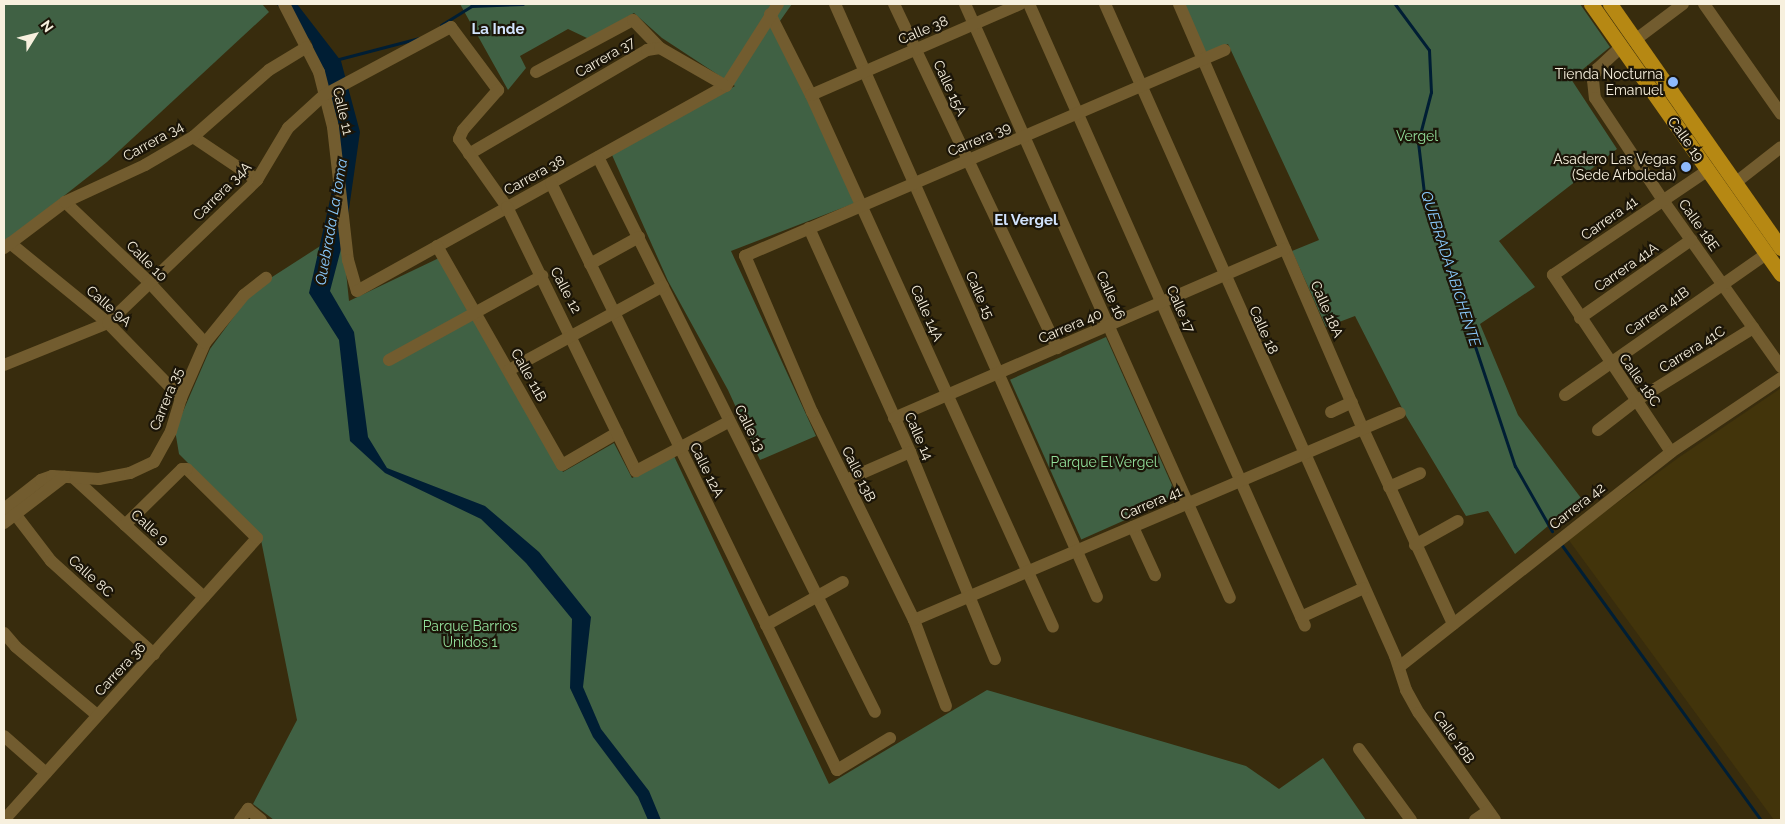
<!DOCTYPE html>
<html>
<head>
<meta charset="utf-8">
<style>
  body { margin:0 }
  #map { position:relative; width:1785px; height:824px; overflow:hidden; background:#382c0d; font-family:Raleway,sans-serif }
  div>[style] { position:absolute }
  [style*='--x'] { left:calc(var(--x)*1px); top:calc(var(--y)*1px); width:calc(var(--w)*1px); rotate:calc(var(--a)*1deg) }
  .built>* { inset:0; background:#42340b }
  .green>* { inset:0; background:#406144; transform-origin:0 0 }
  .water>* { inset:0; background:#001e34 }
  .stream>* { height:3px; margin:-1.5px; padding:0 1.5px; transform-origin:1.5px; border-radius:1.5px; background:#001e34 }
  .minor>* { height:12px; margin:-6px; padding:0 6px; transform-origin:6px; border-radius:6px; background:#725c2f }
  .major>* { height:15px; margin:-7.5px; padding:0 7.5px; transform-origin:7.5px; border-radius:7.5px; background:#b68813 }
  .dots>* { width:14px; height:14px; translate:-50% -50%; box-sizing:border-box; border:2px solid #1b1508; border-radius:50% }
  span { translate:-50% -50%; white-space:nowrap; text-align:center; line-height:1.15; -webkit-text-stroke:4.5px #1b1508; paint-order:stroke }
  .street-label { font-size:14px; color:#f7f0de }
  .poi-label { font-size:14px; color:#f7f0de }
  .right { translate:-100% -50%; text-align:right }
  .park-label { font-size:14px; color:#93e19c }
  .neighbourhood-label { font-size:15px; color:#d2e3fd; font-weight:700 }
  .water-label { font-size:15px; color:#8acafe; font-style:italic }
  .frame { position:absolute; inset:0; border:5px solid #f7f0de; pointer-events:none }
  .north { position:absolute; left:10px; top:10px; width:50px; height:50px; -webkit-text-stroke:4px #1b1508; paint-order:stroke; rotate:54deg; font-size:14px; font-weight:700; line-height:20px; text-align:center; color:#f7f0de }
  .north::after { content:''; display:block; margin:auto; width:18px; height:22px; background:#f7f0de; clip-path:polygon(50% 0,100% 100%,50% 72%,0 100%) }
</style>
</head>
<body>
<div id="map">
  <div class="built">
    <i style="clip-path:polygon(1781px 388px,1781px 820px,1774px 820px,1568px 539px,1678px 458px)"></i>
  </div>
  <div class="green">
    <i style="clip-path:polygon(4px 4px,262px 4px,269px 12px,107px 162px,4px 243px)"></i>
    <i style="clip-path:polygon(460px 4px,792px 4px,775px 28px,855px 203px,731px 251px,816px 436px,760px 460px,728px 390px,668px 281px,612px 155px,735px 86px,662px 38px,634px 13px,589px 39px,568px 29px,520px 56px,526px 68px,508px 90px)"></i>
    <i style="clip-path:polygon(1182px 4px,1580px 4px,1610px 47px,1571px 79px,1617px 149px,1499px 241px,1535px 287px,1480px 324px,1518px 415px,1581px 498px,1515px 554px,1488px 511px,1466px 516px,1406px 416px,1355px 316px,1326px 327px,1292px 251px,1319px 240px,1228px 44px,1204px 55px)"></i>
    <i style="clip-path:polygon(342px 232px,349px 301px,439px 258px,563px 472px,614px 443px,632px 478px,674px 456px,829px 784px,987px 690px,1246px 766px,1279px 789px,1323px 758px,1366px 820px,274px 820px,253px 804px,297px 720px,260px 535px,179px 454px,175px 430px,210px 349px,255px 288px)"></i>
    <i style="left:1106px;top:337px;width:175px;height:105px;rotate:66deg"></i>
  </div>
  <div class="water">
    <i style="clip-path:polygon(276px 4px,297px 4px,341px 61px,360px 132px,346px 230px,330px 291px,354px 332px,368px 437px,387px 468px,485px 506px,539px 552px,591px 617px,583px 687px,601px 729px,649px 791px,661px 820px,648px 820px,638px 797px,593px 737px,570px 688px,572px 619px,526px 563px,481px 519px,385px 473px,350px 441px,339px 340px,309px 293px,332px 191px,338px 121px,311px 41px)"></i>
  </div>
  <div class="stream">
    <i style="--x:1395;--y:4;--w:57;--a:53.5"></i>
    <i style="--x:1429;--y:50;--w:42;--a:87.3"></i>
    <i style="--x:1431;--y:92;--w:52;--a:104.6"></i>
    <i style="--x:1418;--y:142;--w:51;--a:83.3"></i>
    <i style="--x:1424;--y:193;--w:288;--a:71.6"></i>
    <i style="--x:1515;--y:466;--w:75;--a:60.4"></i>
    <i style="--x:441;--y:25;--w:36;--a:-32"></i>
    <i style="--x:471;--y:6;--w:52;--a:-2.2"></i>
    <i style="--x:339;--y:59;--w:83;--a:-14.7"></i>
    <i style="--x:1561;--y:544;--w:341;--a:54.1"></i>
  </div>
  <div class="minor">
    <i style="--x:284;--y:4;--w:76;--a:62.8"></i>
    <i style="--x:319;--y:72;--w:57;--a:75.7"></i>
    <i style="--x:333;--y:127;--w:134;--a:83.6"></i>
    <i style="--x:348;--y:260;--w:32;--a:74"></i>
    <i style="--x:357;--y:291;--w:422;--a:-29.1"></i>
    <i style="--x:835;--y:4;--w:648;--a:66.16"></i>
    <i style="--x:894;--y:4;--w:381;--a:64.6"></i>
    <i style="--x:965;--y:4;--w:650;--a:65.96"></i>
    <i style="--x:1029;--y:4;--w:680;--a:66.07"></i>
    <i style="--x:1105;--y:4;--w:714;--a:66.02"></i>
    <i style="--x:1395;--y:656;--w:36;--a:72"></i>
    <i style="--x:1406;--y:690;--w:26;--a:61"></i>
    <i style="--x:1419;--y:713;--w:131;--a:54.6"></i>
    <i style="--x:1179;--y:4;--w:463;--a:66.6"></i>
    <i style="--x:1363;--y:429;--w:215;--a:65.2"></i>
    <i style="--x:1704;--y:4;--w:134;--a:55"></i>
    <i style="--x:770;--y:14;--w:91;--a:63.2"></i>
    <i style="--x:811;--y:95;--w:584;--a:65.54"></i>
    <i style="--x:1635;--y:40;--w:60;--a:-36.9"></i>
    <i style="--x:1621;--y:47;--w:33;--a:137"></i>
    <i style="--x:1597;--y:69;--w:12;--a:110"></i>
    <i style="--x:1593;--y:80;--w:18;--a:84"></i>
    <i style="--x:1595;--y:98;--w:121;--a:56.4"></i>
    <i style="--x:1662;--y:199;--w:206;--a:54.7"></i>
    <i style="--x:536;--y:72;--w:110;--a:-28.2"></i>
    <i style="--x:633;--y:20;--w:39;--a:46"></i>
    <i style="--x:726;--y:86;--w:97;--a:-57.6"></i>
    <i style="--x:811;--y:95;--w:228;--a:-23.5"></i>
    <i style="--x:193;--y:137;--w:77;--a:33.9"></i>
    <i style="--x:469;--y:154;--w:206;--a:-30.3"></i>
    <i style="--x:647;--y:50;--w:13;--a:-9"></i>
    <i style="--x:660;--y:48;--w:76;--a:29.9"></i>
    <i style="--x:598;--y:157;--w:620;--a:63.48"></i>
    <i style="--x:551;--y:183;--w:653;--a:64.02"></i>
    <i style="--x:837;--y:770;--w:62;--a:-31.1"></i>
    <i style="--x:1735;--y:183;--w:58;--a:-38"></i>
    <i style="--x:65;--y:202;--w:115;--a:43.6"></i>
    <i style="--x:148;--y:281;--w:84;--a:47.4"></i>
    <i style="--x:809;--y:228;--w:246;--a:65.7"></i>
    <i style="--x:910;--y:452;--w:224;--a:67.7"></i>
    <i style="--x:10;--y:243;--w:127;--a:39.2"></i>
    <i style="--x:108;--y:323;--w:105;--a:45.8"></i>
    <i style="--x:437;--y:246;--w:252;--a:60.3"></i>
    <i style="--x:562;--y:465;--w:64;--a:-30.2"></i>
    <i style="--x:4;--y:248;--w:76;--a:-37"></i>
    <i style="--x:65;--y:202;--w:88;--a:-24.8"></i>
    <i style="--x:145;--y:165;--w:56;--a:-30.3"></i>
    <i style="--x:193;--y:137;--w:101;--a:-41.4"></i>
    <i style="--x:269;--y:70;--w:44;--a:-31.2"></i>
    <i style="--x:590;--y:264;--w:56;--a:-28.9"></i>
    <i style="--x:1580;--y:318;--w:136;--a:-35.1"></i>
    <i style="--x:389;--y:360;--w:175;--a:-28.8"></i>
    <i style="--x:4;--y:365;--w:112;--a:-22"></i>
    <i style="--x:108;--y:323;--w:207;--a:-43.8"></i>
    <i style="--x:257;--y:180;--w:61;--a:-59.2"></i>
    <i style="--x:288;--y:128;--w:49;--a:-42.5"></i>
    <i style="--x:324;--y:95;--w:144;--a:-28.2"></i>
    <i style="--x:451;--y:27;--w:79;--a:53.3"></i>
    <i style="--x:498;--y:90;--w:53;--a:131.2"></i>
    <i style="--x:463;--y:130;--w:10;--a:114"></i>
    <i style="--x:459;--y:139;--w:83;--a:54.8"></i>
    <i style="--x:507;--y:207;--w:294;--a:64"></i>
    <i style="--x:636;--y:471;--w:106;--a:-28"></i>
    <i style="--x:509;--y:370;--w:175;--a:-28.6"></i>
    <i style="--x:1565;--y:395;--w:246;--a:-35"></i>
    <i style="--x:1331;--y:412;--w:23;--a:-25"></i>
    <i style="--x:894;--y:418;--w:426;--a:-23.4"></i>
    <i style="--x:1598;--y:430;--w:49;--a:-37.6"></i>
    <i style="--x:1637;--y:400;--w:137;--a:-31.8"></i>
    <i style="--x:1671;--y:452;--w:213;--a:-123.7"></i>
    <i style="--x:1553;--y:275;--w:187;--a:-34.1"></i>
    <i style="--x:75;--y:479;--w:175;--a:42.5"></i>
    <i style="--x:846;--y:480;--w:70;--a:-23.6"></i>
    <i style="--x:1389;--y:487;--w:34;--a:-24"></i>
    <i style="--x:4;--y:509;--w:47;--a:-38.1"></i>
    <i style="--x:41;--y:480;--w:12;--a:-20"></i>
    <i style="--x:52;--y:476;--w:47;--a:3.7"></i>
    <i style="--x:99;--y:479;--w:32;--a:-11"></i>
    <i style="--x:130;--y:473;--w:26;--a:-25"></i>
    <i style="--x:154;--y:462;--w:35;--a:-61"></i>
    <i style="--x:171;--y:431;--w:34;--a:-73"></i>
    <i style="--x:181;--y:398;--w:60;--a:-66.4"></i>
    <i style="--x:205;--y:343;--w:62;--a:-50.9"></i>
    <i style="--x:244;--y:295;--w:28;--a:-38"></i>
    <i style="--x:15;--y:514;--w:59;--a:52.5"></i>
    <i style="--x:51;--y:561;--w:139;--a:42.1"></i>
    <i style="--x:4;--y:523;--w:76;--a:-37.5"></i>
    <i style="--x:1133;--y:527;--w:53;--a:65.4"></i>
    <i style="--x:1415;--y:545;--w:49;--a:-29.2"></i>
    <i style="--x:1301;--y:617;--w:69;--a:-24.7"></i>
    <i style="--x:914;--y:620;--w:528;--a:-23.07"></i>
    <i style="--x:766;--y:625;--w:88;--a:-29.2"></i>
    <i style="--x:4;--y:633;--w:18;--a:49"></i>
    <i style="--x:16;--y:647;--w:106;--a:40"></i>
    <i style="--x:1399;--y:667;--w:347;--a:-38.3"></i>
    <i style="--x:1671;--y:452;--w:133;--a:-33.9"></i>
    <i style="--x:946;--y:706;--w:92;--a:-110.4"></i>
    <i style="--x:914;--y:620;--w:232;--a:-116.1"></i>
    <i style="--x:812;--y:412;--w:170;--a:-113.2"></i>
    <i style="--x:745;--y:256;--w:522;--a:-23.23"></i>
    <i style="--x:4;--y:736;--w:56;--a:41.4"></i>
    <i style="--x:1359;--y:749;--w:88;--a:53.8"></i>
    <i style="--x:4;--y:820;--w:379;--a:-48.1"></i>
    <i style="--x:257;--y:538;--w:98;--a:-135.4"></i>
    <i style="--x:187;--y:469;--w:5;--a:180"></i>
    <i style="--x:182;--y:469;--w:80;--a:135.5"></i>
    <i style="--x:240;--y:820;--w:14;--a:-54"></i>
    <i style="--x:248;--y:809;--w:17;--a:40"></i>
    <i style="--x:1475;--y:820;--w:16;--a:-35"></i>
  </div>
  <div class="major">
    <i style="--x:1591;--y:4;--w:330;--a:54.9"></i>
    <i style="--x:1610;--y:4;--w:298;--a:55"></i>
  </div>
  <div class="dots">
    <i style="left:1673px;top:82px;background:#8db9fc"></i>
    <i style="left:1686px;top:167px;background:#8db9fc"></i>
  </div>
  <div class="street-label">
    <span style="left:923px;top:30px;rotate:-23deg">Calle 38</span>
    <span style="left:605px;top:57px;rotate:-30deg">Carrera 37</span>
    <span style="left:950px;top:88px;rotate:65deg">Calle 15A</span>
    <span style="left:343px;top:111px;rotate:77deg">Calle 11</span>
    <span style="left:979px;top:139px;rotate:-23deg">Carrera 39</span>
    <span style="left:1686px;top:139px;rotate:54deg">Calle 19</span>
    <span style="left:153px;top:141px;rotate:-29deg">Carrera 34</span>
    <span style="left:534px;top:175px;rotate:-29deg">Carrera 38</span>
    <span style="left:222px;top:191px;rotate:-45deg">Carrera 34A</span>
    <span style="left:1609px;top:218px;rotate:-35deg">Carrera 41</span>
    <span style="left:1699px;top:225px;rotate:55deg">Calle 18E</span>
    <span style="left:147px;top:261px;rotate:45deg">Calle 10</span>
    <span style="left:1626px;top:267px;rotate:-35deg">Carrera 41A</span>
    <span style="left:566px;top:290px;rotate:62deg">Calle 12</span>
    <span style="left:980px;top:295px;rotate:66deg">Calle 15</span>
    <span style="left:1111px;top:295px;rotate:66deg">Calle 16</span>
    <span style="left:109px;top:306px;rotate:41deg">Calle 9A</span>
    <span style="left:1181px;top:309px;rotate:66deg">Calle 17</span>
    <span style="left:1327px;top:309px;rotate:66deg">Calle 18A</span>
    <span style="left:1657px;top:311px;rotate:-35deg">Carrera 41B</span>
    <span style="left:927px;top:313px;rotate:66deg">Calle 14A</span>
    <span style="left:1070px;top:326px;rotate:-23deg">Carrera 40</span>
    <span style="left:1264px;top:330px;rotate:66deg">Calle 18</span>
    <span style="left:1692px;top:349px;rotate:-32deg">Carrera 41C</span>
    <span style="left:529px;top:375px;rotate:61deg">Calle 11B</span>
    <span style="left:1640px;top:380px;rotate:55deg">Calle 18C</span>
    <span style="left:166px;top:399px;rotate:-68deg">Carrera 35</span>
    <span style="left:750px;top:428px;rotate:63deg">Calle 13</span>
    <span style="left:919px;top:436px;rotate:66deg">Calle 14</span>
    <span style="left:707px;top:470px;rotate:64deg">Calle 12A</span>
    <span style="left:859px;top:474px;rotate:64deg">Calle 13B</span>
    <span style="left:1151px;top:503px;rotate:-23deg">Carrera 41</span>
    <span style="left:1577px;top:506px;rotate:-38deg">Carrera 42</span>
    <span style="left:150px;top:527px;rotate:42deg">Calle 9</span>
    <span style="left:91px;top:576px;rotate:42deg">Calle 8C</span>
    <span style="left:120px;top:669px;rotate:-47deg">Carrera 36</span>
    <span style="left:1454px;top:737px;rotate:55deg">Calle 16B</span>
  </div>
  <div class="poi-label">
    <span class="right" style="left:1663px;top:82px">Tienda Nocturna<br>Emanuel</span>
    <span class="right" style="left:1676px;top:167px">Asadero Las Vegas<br>(Sede Arboleda)</span>
  </div>
  <div class="park-label">
    <span style="left:1417px;top:136px">Vergel</span>
    <span style="left:1104px;top:462px">Parque El Vergel</span>
    <span style="left:470px;top:634px">Parque Barrios<br>Unidos 1</span>
  </div>
  <div class="neighbourhood-label">
    <span style="left:498px;top:30px">La Inde</span>
    <span style="left:1026px;top:221px">El Vergel</span>
  </div>
  <div class="water-label">
    <span style="left:332px;top:222px;rotate:-80deg">Quebrada La toma</span>
    <span style="left:1450px;top:269px;rotate:72deg">QUEBRADA ABICHENTE</span>
  </div>
  <div class="frame"></div>
  <div class="north">N</div>
</div>
</body>
</html>
